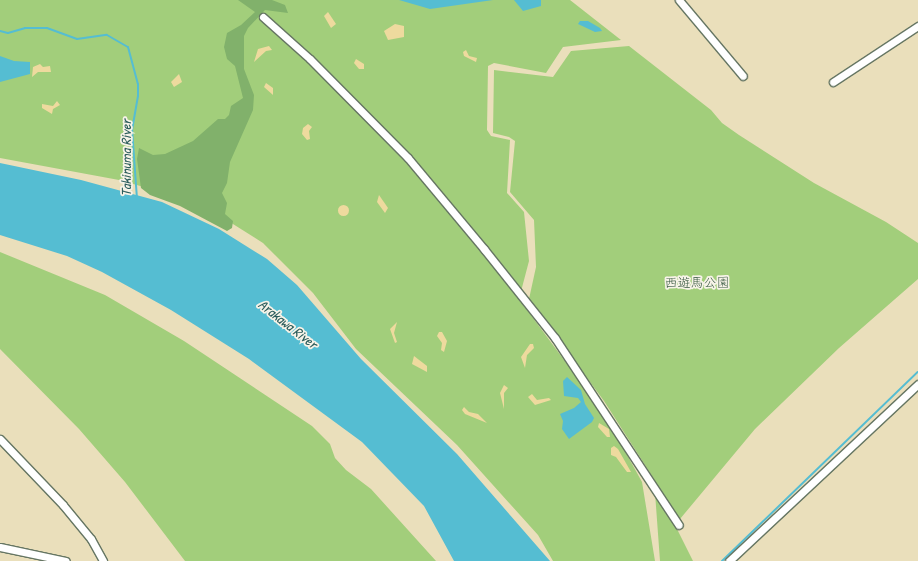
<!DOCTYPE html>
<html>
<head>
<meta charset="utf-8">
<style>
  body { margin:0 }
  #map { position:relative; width:918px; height:561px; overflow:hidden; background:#eadfbb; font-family:"Patrick Hand","Klee One",sans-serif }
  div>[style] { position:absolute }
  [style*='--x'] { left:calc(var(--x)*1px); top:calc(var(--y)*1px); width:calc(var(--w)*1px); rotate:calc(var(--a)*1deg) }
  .green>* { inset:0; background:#a2ce7b }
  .forest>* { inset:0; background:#81b16b }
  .sand>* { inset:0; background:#eeda9e }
  .round { border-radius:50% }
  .water>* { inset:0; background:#55bdd2 }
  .stream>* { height:2px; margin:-1px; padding:0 1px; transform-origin:1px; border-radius:1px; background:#55bdd2 }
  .roads { filter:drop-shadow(1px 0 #667663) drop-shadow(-1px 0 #667663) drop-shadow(0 1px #667663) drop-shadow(0 -1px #667663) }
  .street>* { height:7px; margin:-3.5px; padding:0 3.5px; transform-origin:3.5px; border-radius:3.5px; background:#fff }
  span { translate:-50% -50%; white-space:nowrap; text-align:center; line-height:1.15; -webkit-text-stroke:3.5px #f7f3e8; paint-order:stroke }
  .park-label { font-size:13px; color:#395a42 }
  .water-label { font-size:14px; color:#2c5d5c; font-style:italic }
</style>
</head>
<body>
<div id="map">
  <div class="green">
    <i style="clip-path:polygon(0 0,570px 0,621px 40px,563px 47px,546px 73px,494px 63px,488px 66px,487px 130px,491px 136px,510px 140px,507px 193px,524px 212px,529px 261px,519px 299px,584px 387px,615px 433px,642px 482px,655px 561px,553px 561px,538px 535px,457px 445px,356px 349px,313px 293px,263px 243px,217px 214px,158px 191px,119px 180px,0 158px)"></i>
    <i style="clip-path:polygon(629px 46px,711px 110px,722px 123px,739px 135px,814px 183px,886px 222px,918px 243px,918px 279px,839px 348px,755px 429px,675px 525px,693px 561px,660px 561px,654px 479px,604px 401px,529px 299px,536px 267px,534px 220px,510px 192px,515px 141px,509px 137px,493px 133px,494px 70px,553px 77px,571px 51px)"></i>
    <i style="clip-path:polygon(0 252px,105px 295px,184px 341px,312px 426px,330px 444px,335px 458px,346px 470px,371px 489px,436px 561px,185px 561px,125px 482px,79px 429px,0 349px)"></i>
  </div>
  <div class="forest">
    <i style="clip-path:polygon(238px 0,272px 0,285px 5px,288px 13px,265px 10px,248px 28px,244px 36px,244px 69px,254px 95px,253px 110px,230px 162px,227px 183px,222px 193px,227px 203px,225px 214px,233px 221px,232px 228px,227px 231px,180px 206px,150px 195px,141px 188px,137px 159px,139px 148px,153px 155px,165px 154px,193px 141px,218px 119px,225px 119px,229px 115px,231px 106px,243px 98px,235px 66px,227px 59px,224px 47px,227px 33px,241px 25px,255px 12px)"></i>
  </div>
  <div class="sand">
    <i style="clip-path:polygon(328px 12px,336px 24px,331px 28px,324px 16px)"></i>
    <i style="clip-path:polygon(395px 24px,404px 26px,404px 37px,388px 40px,384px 31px)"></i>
    <i style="clip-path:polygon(269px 46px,272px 50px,266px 51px,254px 62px,258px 49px)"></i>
    <i style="clip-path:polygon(466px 50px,469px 56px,477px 58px,476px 62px,464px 56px,463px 52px)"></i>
    <i style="clip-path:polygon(356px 59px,364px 64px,364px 69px,359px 69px,354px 63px)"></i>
    <i style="clip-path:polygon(40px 64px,43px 67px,50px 66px,51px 72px,38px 72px,32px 77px,33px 67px)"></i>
    <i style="clip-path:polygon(179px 74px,182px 82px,174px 87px,171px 82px)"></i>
    <i style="clip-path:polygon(266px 83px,273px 88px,273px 95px,264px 87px)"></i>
    <i style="clip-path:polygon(57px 101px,60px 105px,53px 109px,52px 114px,42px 108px,42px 104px,53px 106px)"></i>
    <i style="clip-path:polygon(308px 124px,312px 127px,309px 131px,310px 139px,307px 140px,302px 134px,303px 128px)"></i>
    <i style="clip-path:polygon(379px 195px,388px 208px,385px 213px,377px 202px)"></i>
    <i class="round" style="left:337.5px;top:204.5px;width:11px;height:11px"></i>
    <i style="clip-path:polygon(397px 322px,394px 333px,397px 342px,395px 343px,390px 329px)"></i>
    <i style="clip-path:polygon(439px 332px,442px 332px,447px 341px,444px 352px,441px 350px,442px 343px,437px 336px)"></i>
    <i style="clip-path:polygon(530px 344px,533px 344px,534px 348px,527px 355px,525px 368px,521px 357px)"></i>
    <i style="clip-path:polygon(414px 356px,427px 366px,427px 372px,412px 364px)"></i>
    <i style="clip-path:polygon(504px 385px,508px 388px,504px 393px,504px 409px,500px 393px)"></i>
    <i style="clip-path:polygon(532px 394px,537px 400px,549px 398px,551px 400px,535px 405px,528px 397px)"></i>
    <i style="clip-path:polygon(464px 407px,469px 412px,478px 414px,487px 423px,465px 414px,462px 410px)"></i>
    <i style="clip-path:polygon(599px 423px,609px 429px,610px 437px,607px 437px,598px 427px)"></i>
    <i style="clip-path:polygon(614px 446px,618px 449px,631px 472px,627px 472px,616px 457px,611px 455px,611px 448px)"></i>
  </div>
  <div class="water">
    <i style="clip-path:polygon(399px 0,493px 0,430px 9px)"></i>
    <i style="clip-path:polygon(514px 0,541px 0,541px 6px,523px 11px)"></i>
    <i style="clip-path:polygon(588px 21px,600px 28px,602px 31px,595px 32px,578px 24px,580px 21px)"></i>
    <i style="clip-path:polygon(0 56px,14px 61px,30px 62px,30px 74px,0 82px)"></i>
    <i style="clip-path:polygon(0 163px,81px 180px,162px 202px,219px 229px,267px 259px,297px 285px,361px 359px,457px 454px,550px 561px,454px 561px,424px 506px,362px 442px,249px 359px,171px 310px,102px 272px,67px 256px,0 235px)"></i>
    <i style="clip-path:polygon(567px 377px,581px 390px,585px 404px,594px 418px,592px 422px,569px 439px,562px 429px,563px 421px,560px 414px,574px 408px,581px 402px,578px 398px,564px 396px,563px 381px)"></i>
  </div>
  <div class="stream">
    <i style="--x:0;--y:31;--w:8;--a:14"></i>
    <i style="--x:8;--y:33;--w:18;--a:-16"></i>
    <i style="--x:25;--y:28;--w:22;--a:0"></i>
    <i style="--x:47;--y:28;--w:32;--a:20"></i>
    <i style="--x:77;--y:39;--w:30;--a:-8"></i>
    <i style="--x:107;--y:35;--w:24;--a:30"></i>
    <i style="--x:128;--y:47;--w:38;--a:75"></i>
    <i style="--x:138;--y:84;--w:12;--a:90"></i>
    <i style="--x:138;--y:96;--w:34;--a:100"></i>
    <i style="--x:132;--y:129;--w:69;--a:85.9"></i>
    <i style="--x:722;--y:561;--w:272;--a:-44"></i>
  </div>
  <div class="roads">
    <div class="street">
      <i style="--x:679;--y:0;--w:99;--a:49.9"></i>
      <i style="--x:263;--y:17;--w:63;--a:41.8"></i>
      <i style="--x:310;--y:59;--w:139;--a:45.3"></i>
      <i style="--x:408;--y:158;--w:119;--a:50.1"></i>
      <i style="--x:484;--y:249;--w:114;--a:51.4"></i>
      <i style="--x:555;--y:338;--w:224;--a:56.5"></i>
      <i style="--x:833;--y:82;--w:102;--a:-33.4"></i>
      <i style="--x:0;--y:439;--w:91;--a:46.3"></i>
      <i style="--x:63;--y:505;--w:44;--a:50.5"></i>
      <i style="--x:91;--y:539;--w:25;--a:61"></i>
      <i style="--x:0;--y:547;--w:67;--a:12"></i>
      <i style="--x:729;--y:561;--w:259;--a:-43.1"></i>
    </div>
  </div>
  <div class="park-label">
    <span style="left:697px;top:282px">西遊馬公園</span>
  </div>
  <div class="water-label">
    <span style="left:126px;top:158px;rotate:-90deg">Takinuma River</span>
    <span style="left:288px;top:324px;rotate:38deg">Arakawa River</span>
  </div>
</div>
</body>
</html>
